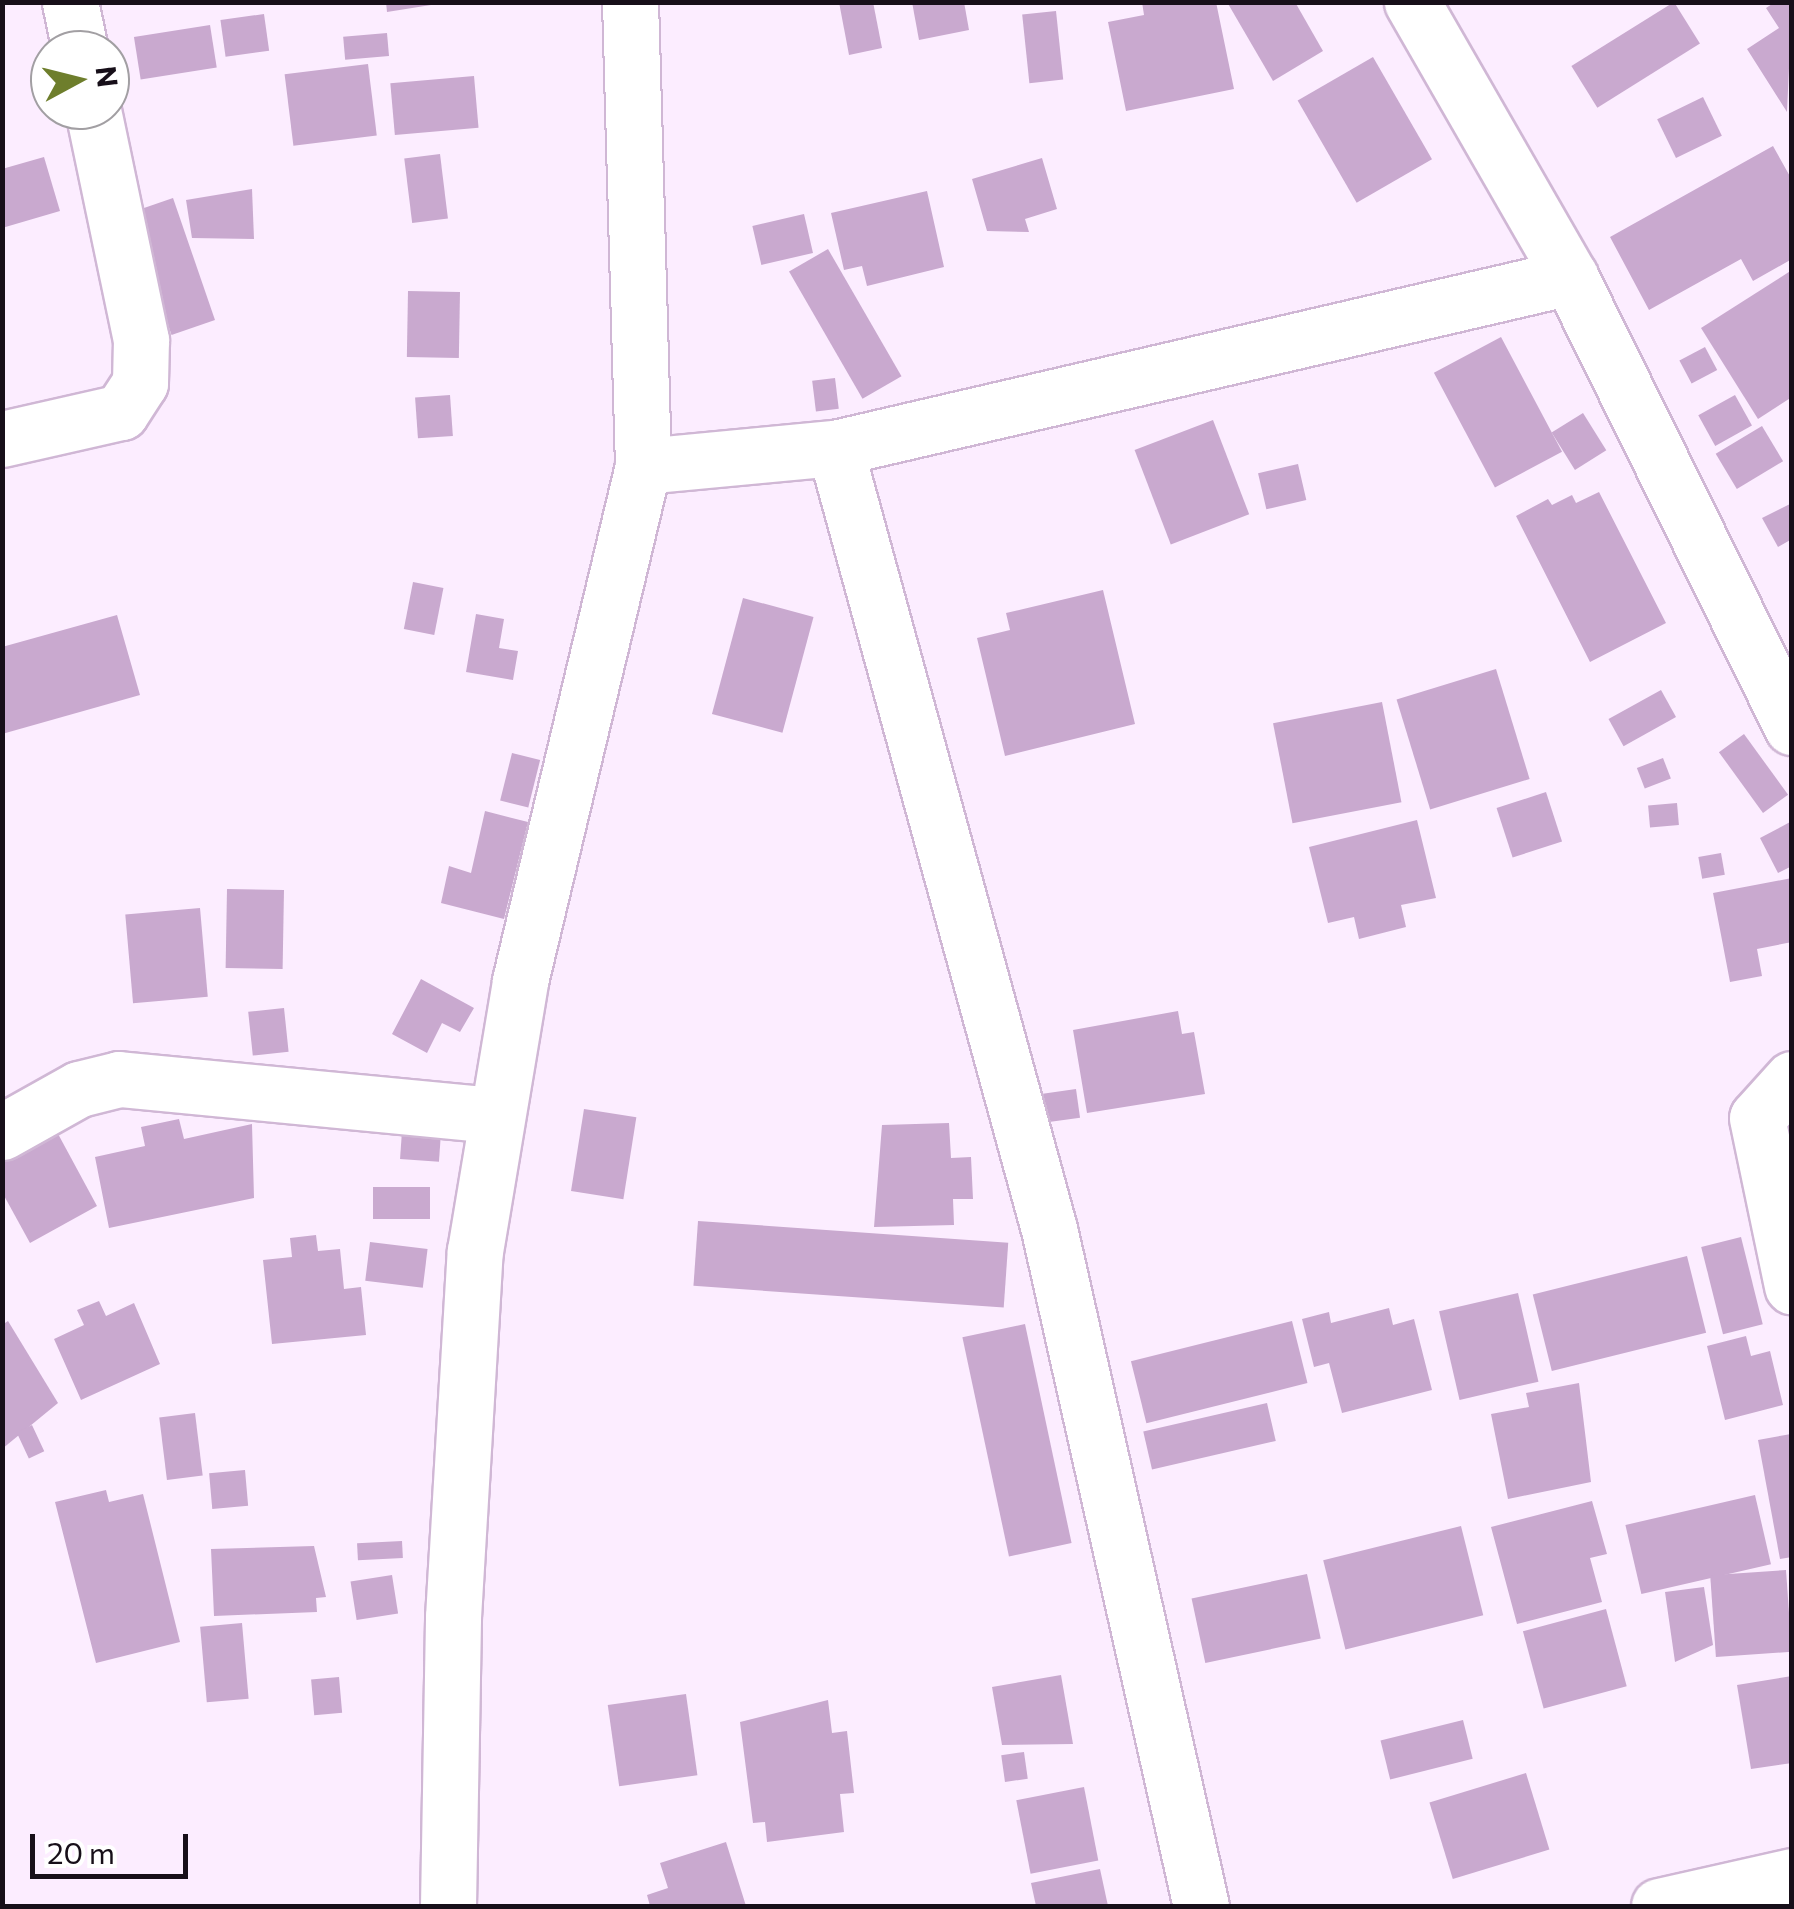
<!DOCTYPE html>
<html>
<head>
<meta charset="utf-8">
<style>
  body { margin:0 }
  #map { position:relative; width:1794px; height:1909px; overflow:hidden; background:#fcedff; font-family:Commissioner,sans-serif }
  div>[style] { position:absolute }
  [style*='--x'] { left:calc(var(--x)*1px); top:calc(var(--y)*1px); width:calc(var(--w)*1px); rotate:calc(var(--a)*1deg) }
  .building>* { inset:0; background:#c9a9cf; transform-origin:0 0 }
  .roads { filter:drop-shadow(2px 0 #d0b7d5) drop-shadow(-2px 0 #d0b7d5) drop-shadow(0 2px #d0b7d5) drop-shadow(0 -2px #d0b7d5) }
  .minor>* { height:55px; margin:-27.5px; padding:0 27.5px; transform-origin:27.5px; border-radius:27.5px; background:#fff }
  span { translate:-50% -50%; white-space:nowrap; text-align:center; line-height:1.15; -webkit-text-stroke:8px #fff; paint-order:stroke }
  .frame { position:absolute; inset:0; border:5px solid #170f19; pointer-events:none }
  .north { position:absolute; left:30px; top:30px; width:100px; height:100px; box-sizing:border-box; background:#fff; border:2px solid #a29fa3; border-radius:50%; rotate:83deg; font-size:28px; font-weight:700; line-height:40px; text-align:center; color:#170f19 }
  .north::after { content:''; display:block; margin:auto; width:35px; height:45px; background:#6e7e2c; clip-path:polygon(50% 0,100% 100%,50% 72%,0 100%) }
  .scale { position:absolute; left:30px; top:1834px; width:158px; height:45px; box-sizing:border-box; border:5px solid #170f19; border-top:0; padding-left:12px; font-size:30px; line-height:35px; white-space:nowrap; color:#170f19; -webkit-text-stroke:8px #fff; paint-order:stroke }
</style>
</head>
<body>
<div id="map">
  <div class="building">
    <i style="clip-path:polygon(386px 2px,431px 2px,431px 5px,387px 12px)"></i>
    <i style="clip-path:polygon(839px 2px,873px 2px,882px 48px,849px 55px)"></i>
    <i style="clip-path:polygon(912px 2px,964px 2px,969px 30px,919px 40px)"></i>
    <i style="clip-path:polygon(1142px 2px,1216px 2px,1234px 89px,1126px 111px,1108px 22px,1144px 15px)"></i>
    <i style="clip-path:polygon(1227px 2px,1295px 2px,1323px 51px,1273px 81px)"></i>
    <i style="left:1674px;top:2px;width:49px;height:121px;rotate:58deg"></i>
    <i style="clip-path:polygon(1775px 2px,1792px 2px,1787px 112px,1747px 49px,1779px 28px,1766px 8px)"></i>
    <i style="left:1056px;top:11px;width:69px;height:34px;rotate:84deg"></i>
    <i style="left:264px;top:14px;width:37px;height:44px;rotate:82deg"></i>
    <i style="left:210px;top:25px;width:43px;height:77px;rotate:81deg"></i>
    <i style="left:387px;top:33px;width:23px;height:44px;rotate:85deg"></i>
    <i style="left:1373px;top:57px;width:118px;height:87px;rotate:60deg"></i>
    <i style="left:368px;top:64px;width:72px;height:84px;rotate:83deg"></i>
    <i style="left:474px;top:76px;width:52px;height:84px;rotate:85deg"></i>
    <i style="left:1703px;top:97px;width:43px;height:51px;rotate:64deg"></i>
    <i style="clip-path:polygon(1773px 146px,1792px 180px,1792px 259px,1753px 281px,1741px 259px,1649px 310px,1610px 237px)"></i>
    <i style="left:440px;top:154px;width:65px;height:36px;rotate:83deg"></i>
    <i style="clip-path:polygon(44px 157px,60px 211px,2px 228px,2px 169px)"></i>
    <i style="clip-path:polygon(1042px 158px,1057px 209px,1025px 219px,1029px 232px,987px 231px,972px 179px)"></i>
    <i style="clip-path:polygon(252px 189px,254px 239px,192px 238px,186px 200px)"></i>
    <i style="clip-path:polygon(927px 191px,944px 267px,867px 286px,862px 266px,844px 270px,831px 213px)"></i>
    <i style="left:173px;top:198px;width:129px;height:46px;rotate:71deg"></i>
    <i style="left:804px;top:214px;width:40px;height:53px;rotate:77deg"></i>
    <i style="left:828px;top:249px;width:147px;height:45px;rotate:60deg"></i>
    <i style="clip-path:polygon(1792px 270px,1792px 397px,1758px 419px,1701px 328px)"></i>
    <i style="left:408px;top:291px;width:52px;height:66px;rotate:1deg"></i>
    <i style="left:1501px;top:337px;width:130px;height:76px;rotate:62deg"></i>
    <i style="left:1705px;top:347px;width:26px;height:29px;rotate:62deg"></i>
    <i style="left:835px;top:378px;width:31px;height:23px;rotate:83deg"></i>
    <i style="left:450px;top:395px;width:41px;height:35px;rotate:86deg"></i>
    <i style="left:1735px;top:395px;width:35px;height:42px;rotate:61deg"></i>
    <i style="left:1583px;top:413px;width:44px;height:37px;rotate:58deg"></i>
    <i style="left:1213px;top:420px;width:101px;height:84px;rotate:69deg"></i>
    <i style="left:1762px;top:426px;width:41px;height:54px;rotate:59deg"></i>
    <i style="left:1298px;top:464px;width:37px;height:41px;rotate:77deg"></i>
    <i style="clip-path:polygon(1599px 492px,1666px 623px,1590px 662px,1516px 516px,1548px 499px,1552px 505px,1572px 495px,1576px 503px)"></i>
    <i style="clip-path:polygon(1792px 503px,1792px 539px,1778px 547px,1762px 518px)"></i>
    <i style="left:413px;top:582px;width:31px;height:48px;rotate:11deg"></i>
    <i style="clip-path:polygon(1103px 590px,1135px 724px,1005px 756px,977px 638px,1010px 630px,1006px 613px)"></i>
    <i style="left:743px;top:598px;width:73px;height:120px;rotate:15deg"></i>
    <i style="clip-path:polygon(476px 614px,504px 619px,499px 648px,518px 651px,513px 680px,466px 672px)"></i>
    <i style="clip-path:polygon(117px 615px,140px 695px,2px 734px,2px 647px)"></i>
    <i style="left:1496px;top:669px;width:115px;height:104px;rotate:73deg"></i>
    <i style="left:1661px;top:690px;width:31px;height:60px;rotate:61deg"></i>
    <i style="left:1382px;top:702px;width:102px;height:111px;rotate:79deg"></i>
    <i style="left:1744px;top:734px;width:75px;height:31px;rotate:54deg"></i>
    <i style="left:512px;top:753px;width:29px;height:49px;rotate:14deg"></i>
    <i style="left:1663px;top:758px;width:22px;height:28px;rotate:69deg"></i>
    <i style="left:1546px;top:792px;width:52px;height:52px;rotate:72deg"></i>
    <i style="left:1677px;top:803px;width:22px;height:29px;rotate:85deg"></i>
    <i style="clip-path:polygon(485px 811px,528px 822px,504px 919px,441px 903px,449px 866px,471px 873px)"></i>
    <i style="clip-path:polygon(1417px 820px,1436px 898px,1401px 905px,1406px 927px,1359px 939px,1354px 917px,1328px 923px,1309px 847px)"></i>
    <i style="clip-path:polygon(1792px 821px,1792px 866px,1778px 873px,1760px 838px)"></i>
    <i style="left:1721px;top:853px;width:22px;height:23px;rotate:80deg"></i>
    <i style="clip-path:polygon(1792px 878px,1792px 942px,1757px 949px,1762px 976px,1730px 982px,1713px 893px)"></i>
    <i style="left:227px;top:889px;width:57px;height:79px;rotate:1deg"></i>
    <i style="left:200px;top:908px;width:89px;height:75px;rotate:85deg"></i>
    <i style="clip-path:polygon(421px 979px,474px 1008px,460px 1032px,442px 1023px,427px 1053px,392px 1034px)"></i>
    <i style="left:284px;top:1008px;width:44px;height:36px;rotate:84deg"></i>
    <i style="clip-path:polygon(1178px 1011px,1182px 1034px,1194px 1032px,1205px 1094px,1087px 1113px,1073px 1030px)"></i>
    <i style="left:1076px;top:1089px;width:29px;height:37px;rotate:82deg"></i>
    <i style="left:584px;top:1109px;width:53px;height:83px;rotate:9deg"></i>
    <i style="clip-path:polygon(179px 1119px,184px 1139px,252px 1124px,254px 1198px,109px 1228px,95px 1157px,145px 1146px,141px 1127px)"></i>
    <i style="clip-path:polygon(949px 1123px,951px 1158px,971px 1157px,973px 1199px,953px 1199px,954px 1225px,874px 1227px,882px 1125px)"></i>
    <i style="left:402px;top:1131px;width:39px;height:28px;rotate:4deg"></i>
    <i style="clip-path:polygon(57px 1132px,97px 1206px,30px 1243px,2px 1192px,2px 1161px)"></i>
    <i style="left:373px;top:1187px;width:57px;height:32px"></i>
    <i style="left:698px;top:1221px;width:311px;height:65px;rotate:4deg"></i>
    <i style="clip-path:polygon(316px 1235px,318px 1251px,340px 1249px,344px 1289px,361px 1287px,366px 1335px,272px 1344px,263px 1260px,292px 1257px,290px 1238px)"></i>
    <i style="left:1741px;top:1237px;width:90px;height:41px;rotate:76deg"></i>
    <i style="left:370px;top:1242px;width:58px;height:39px;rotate:7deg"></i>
    <i style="left:1687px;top:1256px;width:79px;height:159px;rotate:76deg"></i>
    <i style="left:1518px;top:1293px;width:91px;height:81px;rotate:77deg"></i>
    <i style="clip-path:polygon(99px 1301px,106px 1316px,134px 1303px,160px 1364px,81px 1400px,54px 1339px,84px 1325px,77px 1310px)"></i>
    <i style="clip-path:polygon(1389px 1308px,1393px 1325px,1414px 1319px,1432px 1390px,1342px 1413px,1329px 1363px,1314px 1367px,1302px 1319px,1329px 1312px,1331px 1323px)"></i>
    <i style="clip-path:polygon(8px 1321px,58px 1403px,2px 1449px,2px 1325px)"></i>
    <i style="left:1292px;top:1321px;width:64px;height:166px;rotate:76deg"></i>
    <i style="left:1025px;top:1324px;width:224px;height:64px;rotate:78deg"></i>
    <i style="clip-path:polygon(1746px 1336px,1751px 1356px,1770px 1351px,1783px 1405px,1725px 1420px,1707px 1346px)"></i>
    <i style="clip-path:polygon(1579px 1383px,1591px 1482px,1508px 1499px,1491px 1414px,1529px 1407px,1526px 1393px)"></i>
    <i style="left:1267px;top:1403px;width:39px;height:127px;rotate:77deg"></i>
    <i style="left:195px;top:1413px;width:63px;height:36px;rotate:83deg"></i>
    <i style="left:32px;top:1425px;width:29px;height:17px;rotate:65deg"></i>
    <i style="clip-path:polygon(1791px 1434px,1792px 1557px,1780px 1559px,1758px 1440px)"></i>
    <i style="left:245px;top:1470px;width:36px;height:36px;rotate:85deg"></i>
    <i style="clip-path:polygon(106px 1490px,109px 1502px,143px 1494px,180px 1642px,96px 1663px,55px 1502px)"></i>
    <i style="left:1755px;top:1495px;width:71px;height:133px;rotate:77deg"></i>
    <i style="clip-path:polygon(1592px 1501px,1607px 1554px,1590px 1558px,1602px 1602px,1517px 1624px,1491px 1527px)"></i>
    <i style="left:1461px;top:1526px;width:92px;height:142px;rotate:76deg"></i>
    <i style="left:402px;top:1541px;width:17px;height:45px;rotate:87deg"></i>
    <i style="clip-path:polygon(314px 1546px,326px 1597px,316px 1598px,317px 1612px,214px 1616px,211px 1549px)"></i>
    <i style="left:1786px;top:1570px;width:82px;height:76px;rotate:86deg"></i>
    <i style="left:1307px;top:1574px;width:66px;height:118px;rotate:78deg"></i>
    <i style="left:392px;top:1575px;width:39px;height:42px;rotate:81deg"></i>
    <i style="clip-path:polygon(1704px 1587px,1713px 1645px,1675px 1662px,1665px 1592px)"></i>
    <i style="left:1606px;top:1609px;width:80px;height:86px;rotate:75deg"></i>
    <i style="left:242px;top:1623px;width:76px;height:42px;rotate:85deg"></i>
    <i style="clip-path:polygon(1061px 1675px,1073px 1744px,1002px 1745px,992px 1687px)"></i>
    <i style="clip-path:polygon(1792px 1676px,1792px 1763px,1751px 1769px,1737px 1685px)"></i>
    <i style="left:339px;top:1677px;width:36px;height:28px;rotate:85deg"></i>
    <i style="left:686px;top:1694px;width:82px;height:79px;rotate:82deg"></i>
    <i style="clip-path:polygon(828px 1700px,832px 1733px,847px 1731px,854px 1793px,840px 1794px,844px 1832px,767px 1842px,765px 1822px,753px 1823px,740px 1722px)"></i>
    <i style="left:1463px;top:1720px;width:40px;height:85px;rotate:76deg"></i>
    <i style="left:1024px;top:1752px;width:27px;height:23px;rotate:82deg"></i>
    <i style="left:1526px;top:1773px;width:80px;height:101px;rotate:73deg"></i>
    <i style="left:1084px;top:1787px;width:75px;height:69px;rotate:79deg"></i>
    <i style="clip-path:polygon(726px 1842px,746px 1906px,650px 1906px,647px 1895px,668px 1888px,660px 1863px)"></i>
    <i style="clip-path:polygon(1100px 1869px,1108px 1906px,1036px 1906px,1031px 1883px)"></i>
  </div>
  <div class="roads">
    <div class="minor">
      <i style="--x:70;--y:2;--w:49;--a:78.2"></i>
      <i style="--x:1412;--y:2;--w:317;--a:60.1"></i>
      <i style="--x:1570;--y:277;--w:502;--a:63.74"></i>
      <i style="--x:2;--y:439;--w:122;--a:-12.8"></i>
      <i style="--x:121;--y:412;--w:35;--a:-57"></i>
      <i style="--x:140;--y:383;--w:43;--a:-88.7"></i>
      <i style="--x:141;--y:340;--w:235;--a:-101.8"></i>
      <i style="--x:835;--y:448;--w:810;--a:74.68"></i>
      <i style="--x:1049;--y:1229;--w:694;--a:77.35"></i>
      <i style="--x:643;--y:466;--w:193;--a:-5.4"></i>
      <i style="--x:835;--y:448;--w:755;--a:-13.1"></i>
      <i style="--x:1792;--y:1079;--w:52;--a:131.9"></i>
      <i style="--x:1757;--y:1118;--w:172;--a:78.2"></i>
      <i style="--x:2;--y:1132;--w:88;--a:-29.2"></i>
      <i style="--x:79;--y:1089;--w:41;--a:-14"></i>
      <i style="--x:119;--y:1079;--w:379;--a:5.5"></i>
      <i style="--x:448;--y:1906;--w:289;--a:-89"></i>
      <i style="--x:453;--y:1617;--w:367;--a:-86.6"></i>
      <i style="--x:475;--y:1251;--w:274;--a:-80.5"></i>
      <i style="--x:520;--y:981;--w:529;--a:-76.57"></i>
      <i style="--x:643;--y:466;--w:464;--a:-91.6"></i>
      <i style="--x:1659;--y:1906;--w:136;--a:-12.7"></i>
    </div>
  </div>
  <div class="frame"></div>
  <div class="north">N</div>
  <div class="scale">20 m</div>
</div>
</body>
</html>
